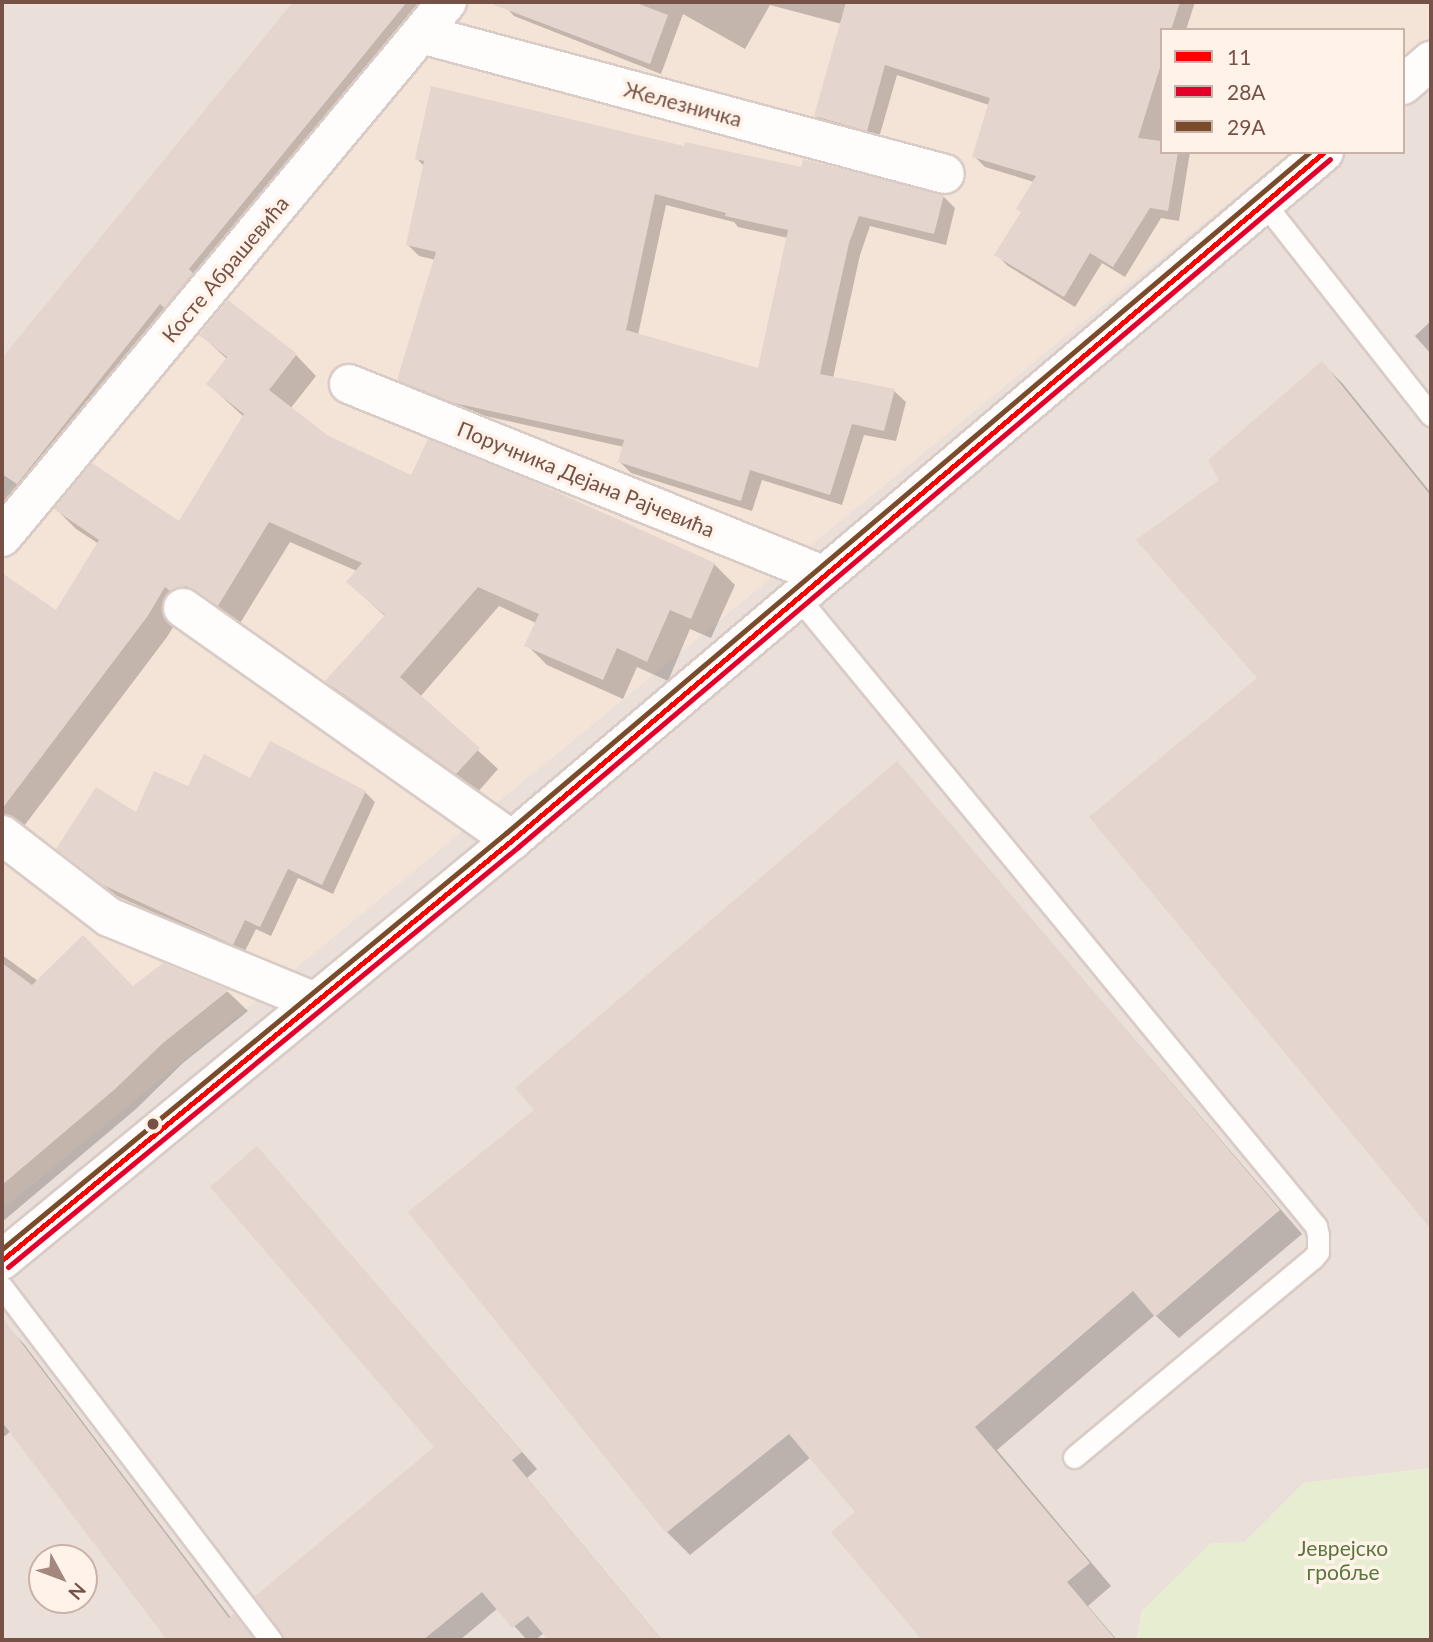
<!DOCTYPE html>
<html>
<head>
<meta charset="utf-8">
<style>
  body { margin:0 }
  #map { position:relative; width:1433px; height:1642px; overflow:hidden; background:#f8efe7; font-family:Lato,sans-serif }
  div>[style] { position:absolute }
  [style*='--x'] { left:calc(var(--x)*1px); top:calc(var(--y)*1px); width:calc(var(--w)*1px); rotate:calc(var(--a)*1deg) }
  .residential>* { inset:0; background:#f4e3d7 }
  .industrial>* { inset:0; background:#eadfd9 }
  .green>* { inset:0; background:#e7edd1 }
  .shadow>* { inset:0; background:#0003 }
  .building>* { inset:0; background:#e4d5cf }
  .roads { filter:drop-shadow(2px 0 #d9cbc6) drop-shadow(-2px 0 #d9cbc6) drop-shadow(0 2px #d9cbc6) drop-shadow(0 -2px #d9cbc6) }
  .service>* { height:21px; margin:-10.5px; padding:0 10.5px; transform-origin:10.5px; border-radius:10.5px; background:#fefdfb }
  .minor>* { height:38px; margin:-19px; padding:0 19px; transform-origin:19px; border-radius:19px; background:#fefdfb }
  .tertiary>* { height:38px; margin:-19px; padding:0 19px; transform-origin:19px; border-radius:19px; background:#fefdfb }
  .bus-1>* { height:5px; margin:-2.5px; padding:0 2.5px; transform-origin:2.5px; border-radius:2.5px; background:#f00 }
  .bus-2>* { height:5px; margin:-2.5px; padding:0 2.5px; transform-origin:2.5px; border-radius:2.5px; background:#e4002b }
  .bus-3>* { height:5px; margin:-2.5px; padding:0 2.5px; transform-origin:2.5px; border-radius:2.5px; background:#7a4b2a }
  .dots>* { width:19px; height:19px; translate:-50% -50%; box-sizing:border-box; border:4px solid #fff3e9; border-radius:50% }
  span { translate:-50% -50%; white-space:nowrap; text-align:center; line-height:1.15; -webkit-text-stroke:7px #fff3e9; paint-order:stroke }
  .street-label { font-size:21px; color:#775046 }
  .park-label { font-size:21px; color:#57783b }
  .frame { position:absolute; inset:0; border:4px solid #775046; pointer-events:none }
  .legend { position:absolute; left:1160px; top:28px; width:245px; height:126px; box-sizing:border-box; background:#fff3e9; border:2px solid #c9b2a8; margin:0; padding:9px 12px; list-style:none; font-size:21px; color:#775046 }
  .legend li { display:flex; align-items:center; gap:14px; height:35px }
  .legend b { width:35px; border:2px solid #c9b2a8 }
  .north { position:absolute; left:28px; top:1544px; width:70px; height:70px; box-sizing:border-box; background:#fff3e9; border:2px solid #c9b2a8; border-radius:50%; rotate:131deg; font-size:19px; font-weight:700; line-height:28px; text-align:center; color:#775046 }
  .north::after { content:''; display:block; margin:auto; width:24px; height:32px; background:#a4887e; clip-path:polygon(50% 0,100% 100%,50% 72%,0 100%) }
</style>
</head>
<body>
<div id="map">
  <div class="residential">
    <i style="clip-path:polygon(407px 2px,1431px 2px,1431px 37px,1403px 60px,1403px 30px,1162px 30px,1162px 152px,1290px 152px,2px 1209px,2px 498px)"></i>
  </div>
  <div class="industrial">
    <i style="clip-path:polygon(2px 2px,407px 2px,2px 498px)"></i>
    <i style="clip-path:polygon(evenodd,1431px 37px,1431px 1468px,1304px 1483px,1245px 1542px,1142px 1610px,1137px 1640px,2px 1640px,2px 1209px,1290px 152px,1403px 152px,1403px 60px,1431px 37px,42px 1558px,84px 1558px,84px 1600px,42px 1600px,42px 1558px)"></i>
  </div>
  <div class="green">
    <i style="clip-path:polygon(1431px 1468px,1431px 1640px,1137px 1640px,1142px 1611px,1211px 1543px,1245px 1542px,1304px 1483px)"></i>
  </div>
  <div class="shadow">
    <i style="clip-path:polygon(294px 2px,444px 2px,2px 544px,2px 360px)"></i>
    <i style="clip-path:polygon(504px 2px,1195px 2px,1186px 30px,1162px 30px,1162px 152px,1190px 152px,1179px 221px,1161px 218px,1125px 277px,1102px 263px,1075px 307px,1008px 266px,997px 255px,1022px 213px,1034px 182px,985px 167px,974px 156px,989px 105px,897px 75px,878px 141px,828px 127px,816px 116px,842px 24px,770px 5px,745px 49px,683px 14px,661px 74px,514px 16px,503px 4px)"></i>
    <i style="clip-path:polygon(evenodd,685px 148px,802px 169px,804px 161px,944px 197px,955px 208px,946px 245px,870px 226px,860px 255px,833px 378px,894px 391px,906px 402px,896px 441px,864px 435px,842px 505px,762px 480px,752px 511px,631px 473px,620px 462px,624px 447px,459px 410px,410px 391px,399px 379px,436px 260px,419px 256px,408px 245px,425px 167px,416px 158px,685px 148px,666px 205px,734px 222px,738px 227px,788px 238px,759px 370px,638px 335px,666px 205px)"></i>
    <i style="clip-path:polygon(228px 302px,296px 355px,316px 376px,290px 409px,326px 436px,412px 477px,714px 564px,735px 585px,711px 638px,690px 629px,668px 681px,637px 667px,623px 699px,547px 665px,527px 645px,536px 623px,499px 606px,420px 697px,498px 769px,477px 793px,347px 701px,327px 681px,386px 617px,348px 582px,357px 571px,290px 542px,239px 625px,186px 606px,167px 637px,18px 834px,2px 849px,2px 575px,56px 612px,99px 544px,76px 529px,56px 509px,179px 524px,244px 417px,208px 384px,227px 359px,201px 335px)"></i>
    <i style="clip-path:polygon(1431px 321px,1431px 354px,1415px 336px)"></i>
    <i style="clip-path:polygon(1322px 363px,1343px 384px,1431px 493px,1431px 1226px,1092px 817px,1259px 678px,1221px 480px)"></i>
    <i style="clip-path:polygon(896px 763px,1302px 1234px,1179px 1338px,1155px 1315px,997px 1450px,1111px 1586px,1088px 1606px,1117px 1640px,924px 1640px,833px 1532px,857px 1512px,811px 1457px,690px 1555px,667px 1532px,410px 1212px,536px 1110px)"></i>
    <i style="clip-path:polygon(251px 780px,365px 792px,375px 802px,333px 894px,298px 878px,271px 936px,256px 929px,244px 953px,117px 896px,58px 849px,188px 788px)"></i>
    <i style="clip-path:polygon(2px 955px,38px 981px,133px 988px,163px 965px,228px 992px,248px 1011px,183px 1063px,136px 1109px,2px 1222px,2px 1091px,12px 1082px,2px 1075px)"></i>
    <i style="clip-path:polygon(257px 1148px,537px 1469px,527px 1478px,662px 1640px,550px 1640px,544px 1633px,535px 1640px,527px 1640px,498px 1608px,460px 1640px,285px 1640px,283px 1632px,437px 1447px)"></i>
    <i style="clip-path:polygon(8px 1328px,24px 1344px,231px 1618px,234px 1616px,257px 1640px,169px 1640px,11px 1431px,2px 1438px,2px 1332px)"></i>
  </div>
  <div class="building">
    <i style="clip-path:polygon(293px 2px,407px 2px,189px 269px,193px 273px,164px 308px,160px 304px,17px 484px,2px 474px,2px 358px)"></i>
    <i style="clip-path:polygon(495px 2px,634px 2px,668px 15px,650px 64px,494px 5px)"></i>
    <i style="clip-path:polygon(846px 2px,1180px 2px,1171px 30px,1162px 30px,1162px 61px,1138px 138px,1162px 141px,1162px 152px,1178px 152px,1168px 211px,1150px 208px,1113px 267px,1090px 253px,1064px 297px,994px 255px,1021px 212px,1016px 209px,1036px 176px,972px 157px,990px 98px,885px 65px,867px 131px,814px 116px)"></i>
    <i style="clip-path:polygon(evenodd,431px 86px,684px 146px,685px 142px,801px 167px,803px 159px,944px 195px,934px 234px,859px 216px,849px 243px,820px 374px,895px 389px,884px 431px,852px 424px,830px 495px,750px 470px,741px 501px,618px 462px,624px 440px,454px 403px,397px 380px,436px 252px,406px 245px,424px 161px,415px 159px,431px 86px,655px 194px,726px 213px,725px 216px,788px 230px,758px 368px,626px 330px,655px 194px)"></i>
    <i style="clip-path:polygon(228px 300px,297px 354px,269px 390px,327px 435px,411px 475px,428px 439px,532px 481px,715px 563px,691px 619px,670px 610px,647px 662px,617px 648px,603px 680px,524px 646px,539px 614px,478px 587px,400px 677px,480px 748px,456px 774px,325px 681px,385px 615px,346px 582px,362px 563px,269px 522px,218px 606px,186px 586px,170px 591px,165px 587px,147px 617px,2px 809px,2px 573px,56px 610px,99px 540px,54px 509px,92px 463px,179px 521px,244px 414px,206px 384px,227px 357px,199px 335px)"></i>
    <i style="clip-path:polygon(1322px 361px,1431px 496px,1431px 1229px,1089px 817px,1257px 678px,1136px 540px,1219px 480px,1208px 460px)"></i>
    <i style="clip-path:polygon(270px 741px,366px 791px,322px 885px,288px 869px,260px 927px,245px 920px,233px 945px,105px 886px,56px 849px,96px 787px,136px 812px,154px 771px,188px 786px,204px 754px,250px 778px)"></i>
    <i style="clip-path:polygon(897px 761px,1280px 1210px,1155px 1317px,1133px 1291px,975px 1427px,1090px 1563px,1067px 1582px,1116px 1640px,922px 1640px,831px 1532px,855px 1512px,789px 1434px,666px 1533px,408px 1212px,534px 1110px,515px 1088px)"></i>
    <i style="clip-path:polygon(83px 935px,133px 986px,163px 963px,229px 990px,163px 1043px,115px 1089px,2px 1185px,2px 963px,32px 985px)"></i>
    <i style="clip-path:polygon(257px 1146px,522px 1452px,512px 1460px,662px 1640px,548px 1640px,528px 1616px,512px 1628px,482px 1592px,423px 1640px,284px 1640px,281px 1632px,254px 1597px,434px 1447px,210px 1187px)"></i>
    <i style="clip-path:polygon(2px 1317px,229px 1618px,234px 1613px,255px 1640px,167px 1640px,2px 1422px)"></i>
  </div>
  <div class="roads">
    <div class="service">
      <i style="--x:1264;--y:203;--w:270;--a:51.8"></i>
      <i style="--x:797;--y:596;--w:816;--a:50.52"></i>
      <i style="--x:1316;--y:1226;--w:9;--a:77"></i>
      <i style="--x:1318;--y:1235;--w:17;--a:90"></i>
      <i style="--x:1318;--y:1252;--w:8;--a:130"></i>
      <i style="--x:1313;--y:1258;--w:311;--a:140.2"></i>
      <i style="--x:2;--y:1287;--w:444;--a:52.7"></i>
    </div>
    <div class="minor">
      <i style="--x:421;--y:34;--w:542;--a:14.96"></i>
      <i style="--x:349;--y:384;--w:511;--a:21.95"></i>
      <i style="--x:2;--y:537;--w:696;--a:-50.25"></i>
      <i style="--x:183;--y:608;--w:403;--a:35.2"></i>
      <i style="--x:2;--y:835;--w:135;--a:37.5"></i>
      <i style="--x:109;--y:917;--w:221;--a:22.4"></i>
    </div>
    <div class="tertiary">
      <i style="--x:1403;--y:85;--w:37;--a:-41"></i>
      <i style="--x:2;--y:1260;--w:661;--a:-39.47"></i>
      <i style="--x:512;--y:840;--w:1064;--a:-40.27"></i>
    </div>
  </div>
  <div class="bus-1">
    <i style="--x:2;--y:1260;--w:661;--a:-39.47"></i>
    <i style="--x:512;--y:840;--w:1064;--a:-40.27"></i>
  </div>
  <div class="bus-2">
    <i style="--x:8;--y:1267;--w:661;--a:-39.47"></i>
    <i style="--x:518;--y:847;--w:1064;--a:-40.27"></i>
  </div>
  <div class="bus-3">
    <i style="--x:2;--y:1249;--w:654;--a:-39.54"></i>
    <i style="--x:506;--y:833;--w:1054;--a:-40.27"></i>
  </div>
  <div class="dots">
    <i style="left:153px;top:1124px;background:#775046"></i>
  </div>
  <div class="street-label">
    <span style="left:683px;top:104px;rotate:15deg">Железничка</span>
    <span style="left:225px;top:269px;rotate:-50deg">Косте Абрашевића</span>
    <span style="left:586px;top:479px;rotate:22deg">Поручника Дејана Рајчевића</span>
  </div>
  <div class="park-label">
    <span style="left:1343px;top:1560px">Јеврејско<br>гробље</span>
  </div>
  <div class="frame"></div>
  <ul class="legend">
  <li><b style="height:9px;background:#f00"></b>11</li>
  <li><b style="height:9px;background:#e4002b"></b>28А</li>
  <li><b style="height:9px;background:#7a4b2a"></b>29А</li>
  </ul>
  <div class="north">N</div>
</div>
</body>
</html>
